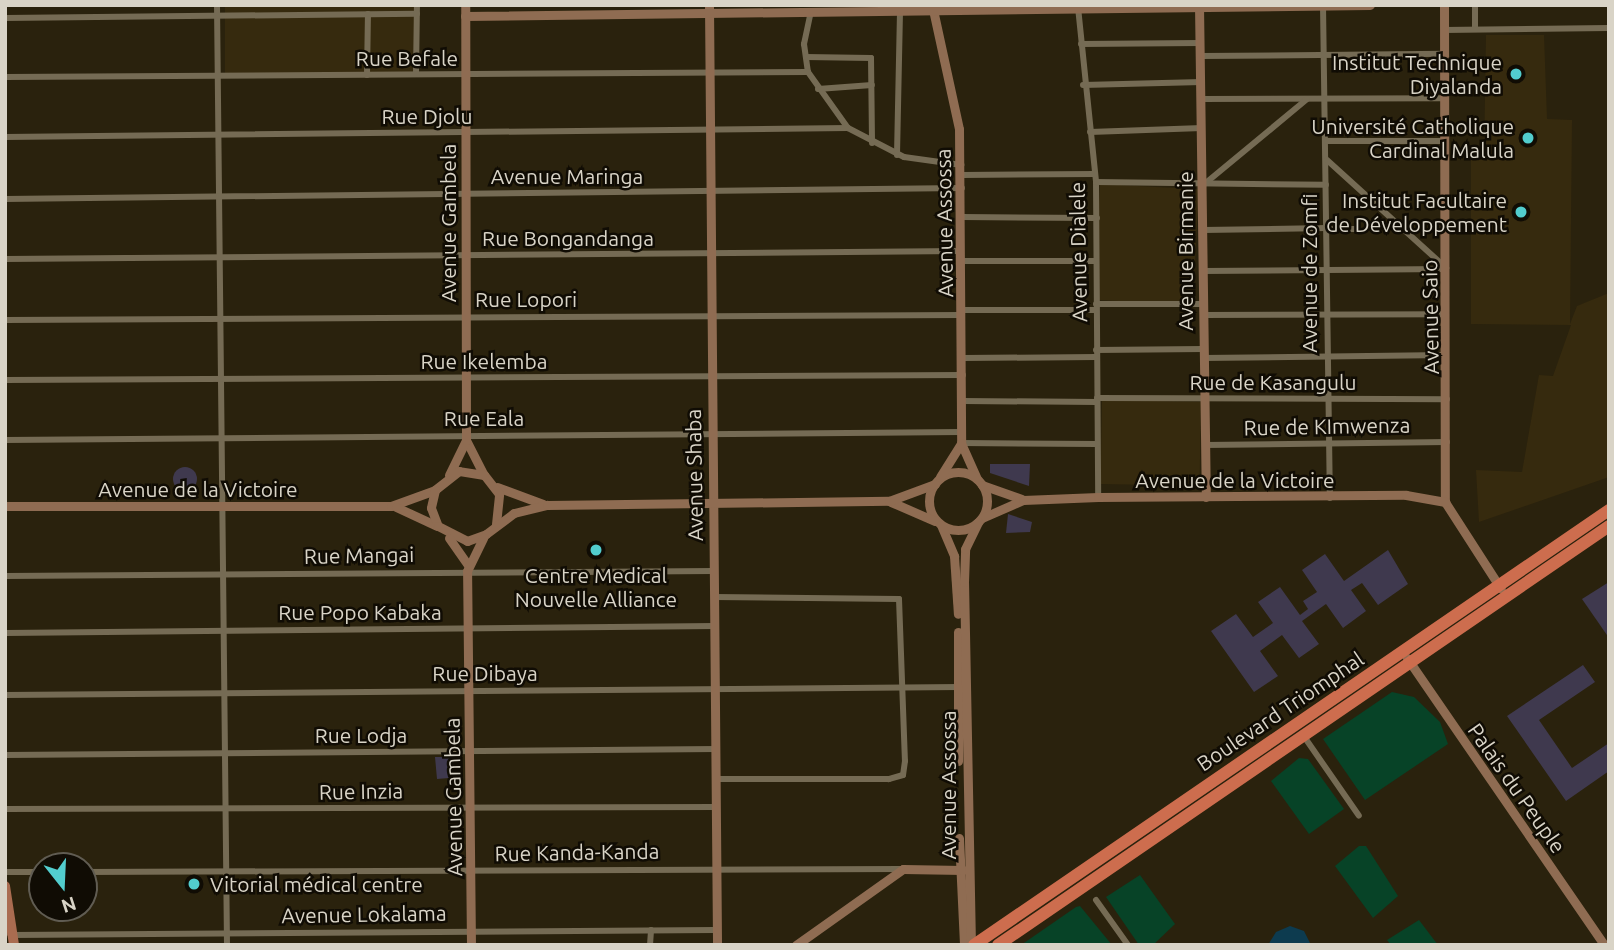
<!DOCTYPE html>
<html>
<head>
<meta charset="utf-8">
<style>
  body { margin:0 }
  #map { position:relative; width:1614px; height:950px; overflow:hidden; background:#2a220d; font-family:Ubuntu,sans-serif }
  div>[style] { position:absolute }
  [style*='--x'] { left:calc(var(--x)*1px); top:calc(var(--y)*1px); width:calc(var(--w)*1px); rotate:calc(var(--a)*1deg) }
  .built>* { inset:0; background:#362a0e; transform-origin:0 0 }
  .green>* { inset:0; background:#074327 }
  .water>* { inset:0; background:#0d3b4f }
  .building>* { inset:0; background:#3f394e }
  .round { border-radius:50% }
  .street>* { height:6px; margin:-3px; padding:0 3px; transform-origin:3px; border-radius:3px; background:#756b54 }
  .secondary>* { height:9px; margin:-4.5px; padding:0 4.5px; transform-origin:4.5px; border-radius:4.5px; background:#8f6c52 }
  .secondary>.ring { margin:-4.5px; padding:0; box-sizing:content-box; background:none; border:9px solid #8f6c52; border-radius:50% }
  .primary>* { height:10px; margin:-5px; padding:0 5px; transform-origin:5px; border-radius:5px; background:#aa6c50 }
  .highway>* { height:12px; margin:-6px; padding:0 6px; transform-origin:6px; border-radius:6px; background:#cd6d4e }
  .dots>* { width:19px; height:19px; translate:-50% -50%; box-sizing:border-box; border:4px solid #100c04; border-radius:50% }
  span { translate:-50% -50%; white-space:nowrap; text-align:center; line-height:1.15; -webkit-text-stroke:5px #100c04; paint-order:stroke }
  .street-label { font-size:21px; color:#d9d4c7 }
  .poi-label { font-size:21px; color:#d9d4c7 }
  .right { translate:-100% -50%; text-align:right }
  .left { translate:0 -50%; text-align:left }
  .frame { position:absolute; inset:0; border:7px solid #d9d4c7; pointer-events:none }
  .north { position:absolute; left:28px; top:852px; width:70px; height:70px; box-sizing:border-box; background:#100c04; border:2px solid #605c52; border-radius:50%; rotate:162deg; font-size:19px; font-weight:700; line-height:28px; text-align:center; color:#d9d4c7 }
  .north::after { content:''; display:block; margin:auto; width:24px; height:32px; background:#52cdce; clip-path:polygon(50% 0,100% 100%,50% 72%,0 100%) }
</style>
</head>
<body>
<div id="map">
  <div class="built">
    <i style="left:225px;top:5px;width:190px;height:68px"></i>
    <i style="clip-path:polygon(1486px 35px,1544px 35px,1547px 119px,1572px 120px,1570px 324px,1577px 306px,1609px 293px,1609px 477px,1479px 522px,1476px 470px,1522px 472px,1539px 375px,1553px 376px,1571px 325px,1471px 324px,1471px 159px,1484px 159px)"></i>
    <i style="left:1100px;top:184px;width:99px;height:116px;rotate:3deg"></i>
    <i style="left:1102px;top:400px;width:99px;height:84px;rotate:1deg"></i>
  </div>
  <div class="green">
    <i style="clip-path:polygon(1392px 692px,1414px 697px,1440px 722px,1448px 744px,1365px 800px,1323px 739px)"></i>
    <i style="clip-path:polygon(1299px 758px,1308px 759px,1344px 809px,1309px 834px,1271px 781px)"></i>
    <i style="clip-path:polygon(1359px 846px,1366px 846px,1398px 896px,1373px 918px,1335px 866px)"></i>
    <i style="clip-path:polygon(1140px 875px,1175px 924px,1153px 945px,1139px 945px,1106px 897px)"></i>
    <i style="clip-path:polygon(1080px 906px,1112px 945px,1021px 945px,1076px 907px)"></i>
    <i style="clip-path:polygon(1419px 920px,1438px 945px,1391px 945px,1387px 940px)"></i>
  </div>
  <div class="water">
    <i style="clip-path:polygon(1290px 926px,1304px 931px,1311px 945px,1268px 945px,1276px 932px)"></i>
  </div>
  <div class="building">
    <i style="clip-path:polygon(990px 464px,1030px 464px,1029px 486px,990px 473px)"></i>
    <i class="round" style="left:173px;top:467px;width:24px;height:24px"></i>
    <i style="clip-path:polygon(1008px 514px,1032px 522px,1030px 532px,1006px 533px)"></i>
    <i style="clip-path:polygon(1388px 550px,1408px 584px,1378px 605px,1362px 583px,1351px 590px,1366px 611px,1343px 628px,1326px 604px,1302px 621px,1319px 644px,1299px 658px,1282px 635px,1260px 651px,1278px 676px,1254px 692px,1211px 631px,1236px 614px,1253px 637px,1273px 623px,1258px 602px,1280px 587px,1300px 615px,1308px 609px,1303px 601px,1317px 592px,1302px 570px,1325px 554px,1344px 581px)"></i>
    <i style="clip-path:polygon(1609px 582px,1609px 638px,1582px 599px)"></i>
    <i style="clip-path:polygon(1583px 665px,1595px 682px,1539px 720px,1572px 768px,1609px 743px,1609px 771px,1566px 801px,1507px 716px)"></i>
    <i style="clip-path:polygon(435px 757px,461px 757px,461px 777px,437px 779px)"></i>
  </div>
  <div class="street">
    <i style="--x:217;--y:5;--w:940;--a:89.39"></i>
    <i style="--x:1323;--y:5;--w:493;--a:89.2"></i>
    <i style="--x:1475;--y:5;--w:24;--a:90"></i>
    <i style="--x:1078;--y:7;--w:176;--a:84.1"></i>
    <i style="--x:1096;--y:182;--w:315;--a:89.6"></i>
    <i style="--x:811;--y:11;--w:34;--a:102"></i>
    <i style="--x:804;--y:44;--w:28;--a:82"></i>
    <i style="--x:808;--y:72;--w:69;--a:54.5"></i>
    <i style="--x:848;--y:128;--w:63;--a:27.4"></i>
    <i style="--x:904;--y:157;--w:58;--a:8"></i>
    <i style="--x:5;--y:18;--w:412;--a:-0.6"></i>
    <i style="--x:1444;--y:30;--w:165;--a:-0.7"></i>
    <i style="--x:1081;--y:44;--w:119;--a:-0.5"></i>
    <i style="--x:1201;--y:56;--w:244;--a:-0.5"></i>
    <i style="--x:806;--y:57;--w:65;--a:0.9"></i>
    <i style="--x:871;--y:58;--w:85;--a:89.3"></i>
    <i style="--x:416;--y:74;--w:69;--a:-89.2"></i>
    <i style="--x:367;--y:75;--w:61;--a:-89.1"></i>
    <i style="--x:5;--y:77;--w:803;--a:-0.36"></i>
    <i style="--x:1083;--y:85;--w:119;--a:-1.4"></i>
    <i style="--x:818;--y:89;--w:54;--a:-4.2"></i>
    <i style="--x:1202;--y:99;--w:243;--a:-0.2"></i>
    <i style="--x:1090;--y:132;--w:112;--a:-2"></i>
    <i style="--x:5;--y:137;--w:843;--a:-0.61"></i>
    <i style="--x:1327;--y:141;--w:118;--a:0"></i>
    <i style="--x:897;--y:155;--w:145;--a:-88.8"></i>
    <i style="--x:1327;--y:160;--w:161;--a:42.2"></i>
    <i style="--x:962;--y:175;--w:133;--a:-0.4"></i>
    <i style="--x:1096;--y:182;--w:230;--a:0.7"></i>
    <i style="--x:1202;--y:186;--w:136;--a:-39.6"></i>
    <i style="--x:5;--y:199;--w:957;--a:-0.66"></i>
    <i style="--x:962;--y:217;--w:135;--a:0.4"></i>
    <i style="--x:1327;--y:229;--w:29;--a:0"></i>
    <i style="--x:1203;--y:230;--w:124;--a:-0.9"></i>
    <i style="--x:5;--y:259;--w:956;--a:-0.48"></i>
    <i style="--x:962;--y:261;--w:134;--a:0"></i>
    <i style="--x:1203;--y:271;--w:243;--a:-0.5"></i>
    <i style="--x:1096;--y:304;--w:107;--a:0"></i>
    <i style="--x:962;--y:310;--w:134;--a:0"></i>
    <i style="--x:1203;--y:315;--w:242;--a:-0.2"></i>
    <i style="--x:5;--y:320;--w:957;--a:-0.3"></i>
    <i style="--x:1096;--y:350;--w:107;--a:-0.5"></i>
    <i style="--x:963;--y:358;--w:133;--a:-0.4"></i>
    <i style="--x:1203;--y:358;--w:243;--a:-0.7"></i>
    <i style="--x:5;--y:380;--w:958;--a:-0.3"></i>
    <i style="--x:1097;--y:398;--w:350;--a:0.2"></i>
    <i style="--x:963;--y:401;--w:134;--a:0.4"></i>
    <i style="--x:5;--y:440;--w:957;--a:-0.48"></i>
    <i style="--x:961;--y:443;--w:136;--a:0.4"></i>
    <i style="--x:1205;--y:445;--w:242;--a:-0.7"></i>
    <i style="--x:5;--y:576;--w:709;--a:-0.4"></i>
    <i style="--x:714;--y:597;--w:185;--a:0.6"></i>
    <i style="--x:899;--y:599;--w:162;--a:87.9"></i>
    <i style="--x:905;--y:761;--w:14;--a:98"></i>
    <i style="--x:903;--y:775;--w:15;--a:164"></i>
    <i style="--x:889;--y:779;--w:172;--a:180"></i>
    <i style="--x:5;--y:633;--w:710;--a:-0.56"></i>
    <i style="--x:5;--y:695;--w:955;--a:-0.48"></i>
    <i style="--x:1303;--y:735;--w:98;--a:55.3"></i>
    <i style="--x:5;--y:755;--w:712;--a:-0.48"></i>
    <i style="--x:5;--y:809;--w:712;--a:-0.16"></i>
    <i style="--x:5;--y:872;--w:37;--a:0"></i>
    <i style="--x:84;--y:872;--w:817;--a:-0.21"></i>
    <i style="--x:1096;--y:900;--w:55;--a:54.6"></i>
    <i style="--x:5;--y:930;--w:9;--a:36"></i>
    <i style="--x:12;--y:935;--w:703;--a:-0.41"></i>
    <i style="--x:650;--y:945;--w:15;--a:-86"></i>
  </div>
  <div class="secondary">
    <i style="--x:709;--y:5;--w:940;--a:89.51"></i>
    <i style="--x:932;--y:5;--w:127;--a:77.7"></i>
    <i style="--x:959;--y:129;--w:314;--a:89.6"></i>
    <i style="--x:961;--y:443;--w:39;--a:66"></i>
    <i style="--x:1199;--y:5;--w:492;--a:89.2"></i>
    <i style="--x:1444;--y:5;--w:497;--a:89.9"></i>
    <i style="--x:465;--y:16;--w:905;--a:-0.7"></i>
    <i style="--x:467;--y:442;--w:37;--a:63"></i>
    <i class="ring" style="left:929px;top:472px;width:49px;height:49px"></i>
    <i style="--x:449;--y:475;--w:39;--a:-64"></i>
    <i style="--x:466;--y:440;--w:435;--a:-90.1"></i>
    <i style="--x:940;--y:477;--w:40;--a:-58"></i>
    <i style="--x:982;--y:485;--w:42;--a:19.3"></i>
    <i style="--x:497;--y:487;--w:49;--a:20.3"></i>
    <i style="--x:891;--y:502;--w:48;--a:23.4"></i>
    <i style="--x:1445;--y:502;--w:103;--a:57.2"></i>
    <i style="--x:5;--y:506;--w:386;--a:0"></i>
    <i style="--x:391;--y:506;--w:47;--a:-20"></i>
    <i style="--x:396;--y:507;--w:45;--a:24.9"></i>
    <i style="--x:982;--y:518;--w:45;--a:-23.7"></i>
    <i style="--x:1023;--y:500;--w:75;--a:-2.3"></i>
    <i style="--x:1098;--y:497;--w:308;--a:-0.4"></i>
    <i style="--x:1406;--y:495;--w:40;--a:10"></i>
    <i style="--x:496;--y:524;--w:30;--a:-84"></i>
    <i style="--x:499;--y:494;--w:24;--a:-128"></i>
    <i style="--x:484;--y:475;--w:25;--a:-171"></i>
    <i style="--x:459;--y:471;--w:31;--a:142"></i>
    <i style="--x:435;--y:490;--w:18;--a:103"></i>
    <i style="--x:431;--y:508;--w:19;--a:69"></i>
    <i style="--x:438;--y:526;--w:33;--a:27"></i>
    <i style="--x:467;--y:541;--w:20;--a:-20"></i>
    <i style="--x:486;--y:534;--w:35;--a:-37"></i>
    <i style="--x:514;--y:513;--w:34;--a:-14"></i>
    <i style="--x:547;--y:505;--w:342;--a:-0.7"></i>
    <i style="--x:889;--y:501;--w:49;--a:-20.3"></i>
    <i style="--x:941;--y:525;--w:34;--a:67"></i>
    <i style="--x:954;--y:556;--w:58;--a:86.1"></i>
    <i style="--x:449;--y:538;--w:33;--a:55"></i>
    <i style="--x:958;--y:632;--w:129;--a:90"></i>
    <i style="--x:1407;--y:658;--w:348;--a:55.5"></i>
    <i style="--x:959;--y:838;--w:107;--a:87.3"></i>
    <i style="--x:471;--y:945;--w:374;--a:-90.6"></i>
    <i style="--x:467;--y:571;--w:37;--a:-64"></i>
    <i style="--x:796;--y:945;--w:131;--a:-35.4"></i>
    <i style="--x:903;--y:869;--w:60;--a:1"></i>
    <i style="--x:971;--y:945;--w:363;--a:-91.1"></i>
    <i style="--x:964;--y:582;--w:33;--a:-88"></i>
    <i style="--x:965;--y:549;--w:30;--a:-64"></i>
  </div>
  <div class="primary">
    <i style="--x:5;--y:886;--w:60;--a:81.3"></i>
  </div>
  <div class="highway">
    <i style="--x:974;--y:945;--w:770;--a:-34.41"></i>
    <i style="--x:998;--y:945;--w:741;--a:-34.44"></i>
  </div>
  <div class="dots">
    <i style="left:1516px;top:74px;background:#52cdce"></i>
    <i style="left:1528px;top:138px;background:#52cdce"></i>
    <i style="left:1521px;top:212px;background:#52cdce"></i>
    <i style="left:596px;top:550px;background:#52cdce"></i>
    <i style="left:194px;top:884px;background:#52cdce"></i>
  </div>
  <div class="street-label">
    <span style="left:407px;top:58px">Rue Befale</span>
    <span style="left:427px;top:116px">Rue Djolu</span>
    <span style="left:567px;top:176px">Avenue Maringa</span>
    <span style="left:448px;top:223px;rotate:-90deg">Avenue Gambela</span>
    <span style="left:944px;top:223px;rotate:-91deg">Avenue Assossa</span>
    <span style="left:568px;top:238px">Rue Bongandanga</span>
    <span style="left:1185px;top:251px;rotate:-90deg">Avenue Birmanie</span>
    <span style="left:1078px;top:252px;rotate:-91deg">Avenue Dialele</span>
    <span style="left:1309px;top:273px;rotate:-90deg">Avenue de Zomfi</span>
    <span style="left:526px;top:299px">Rue Lopori</span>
    <span style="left:1430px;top:317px;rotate:-91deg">Avenue Saio</span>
    <span style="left:484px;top:361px">Rue Ikelemba</span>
    <span style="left:1273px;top:382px">Rue de Kasangulu</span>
    <span style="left:484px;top:418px">Rue Eala</span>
    <span style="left:1327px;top:426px;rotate:-1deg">Rue de KImwenza</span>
    <span style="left:694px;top:475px;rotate:-91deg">Avenue Shaba</span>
    <span style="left:1235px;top:480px">Avenue de la Victoire</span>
    <span style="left:198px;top:489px">Avenue de la Victoire</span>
    <span style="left:359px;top:555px;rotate:-1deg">Rue Mangai</span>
    <span style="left:360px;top:612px">Rue Popo Kabaka</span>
    <span style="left:485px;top:673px">Rue Dibaya</span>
    <span style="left:1280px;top:711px;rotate:-34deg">Boulevard Triomphal</span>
    <span style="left:361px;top:735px">Rue Lodja</span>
    <span style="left:948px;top:785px;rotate:-90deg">Avenue Assossa</span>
    <span style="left:1517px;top:788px;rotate:55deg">Palais du Peuple</span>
    <span style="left:361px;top:791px;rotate:-1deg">Rue Inzia</span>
    <span style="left:453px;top:797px;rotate:-91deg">Avenue Gambela</span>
    <span style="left:577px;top:852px;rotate:-1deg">Rue Kanda-Kanda</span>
    <span style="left:364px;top:914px;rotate:-1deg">Avenue Lokalama</span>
  </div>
  <div class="poi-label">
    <span class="right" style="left:1502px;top:74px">Institut Technique<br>Diyalanda</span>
    <span class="right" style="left:1514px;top:138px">Université Catholique<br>Cardinal Malula</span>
    <span class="right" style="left:1507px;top:212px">Institut Facultaire<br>de Développement</span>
    <span style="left:596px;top:587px">Centre Medical<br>Nouvelle Alliance</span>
    <span class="left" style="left:210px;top:884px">Vitorial médical centre</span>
  </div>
  <div class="frame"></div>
  <div class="north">N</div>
</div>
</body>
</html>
